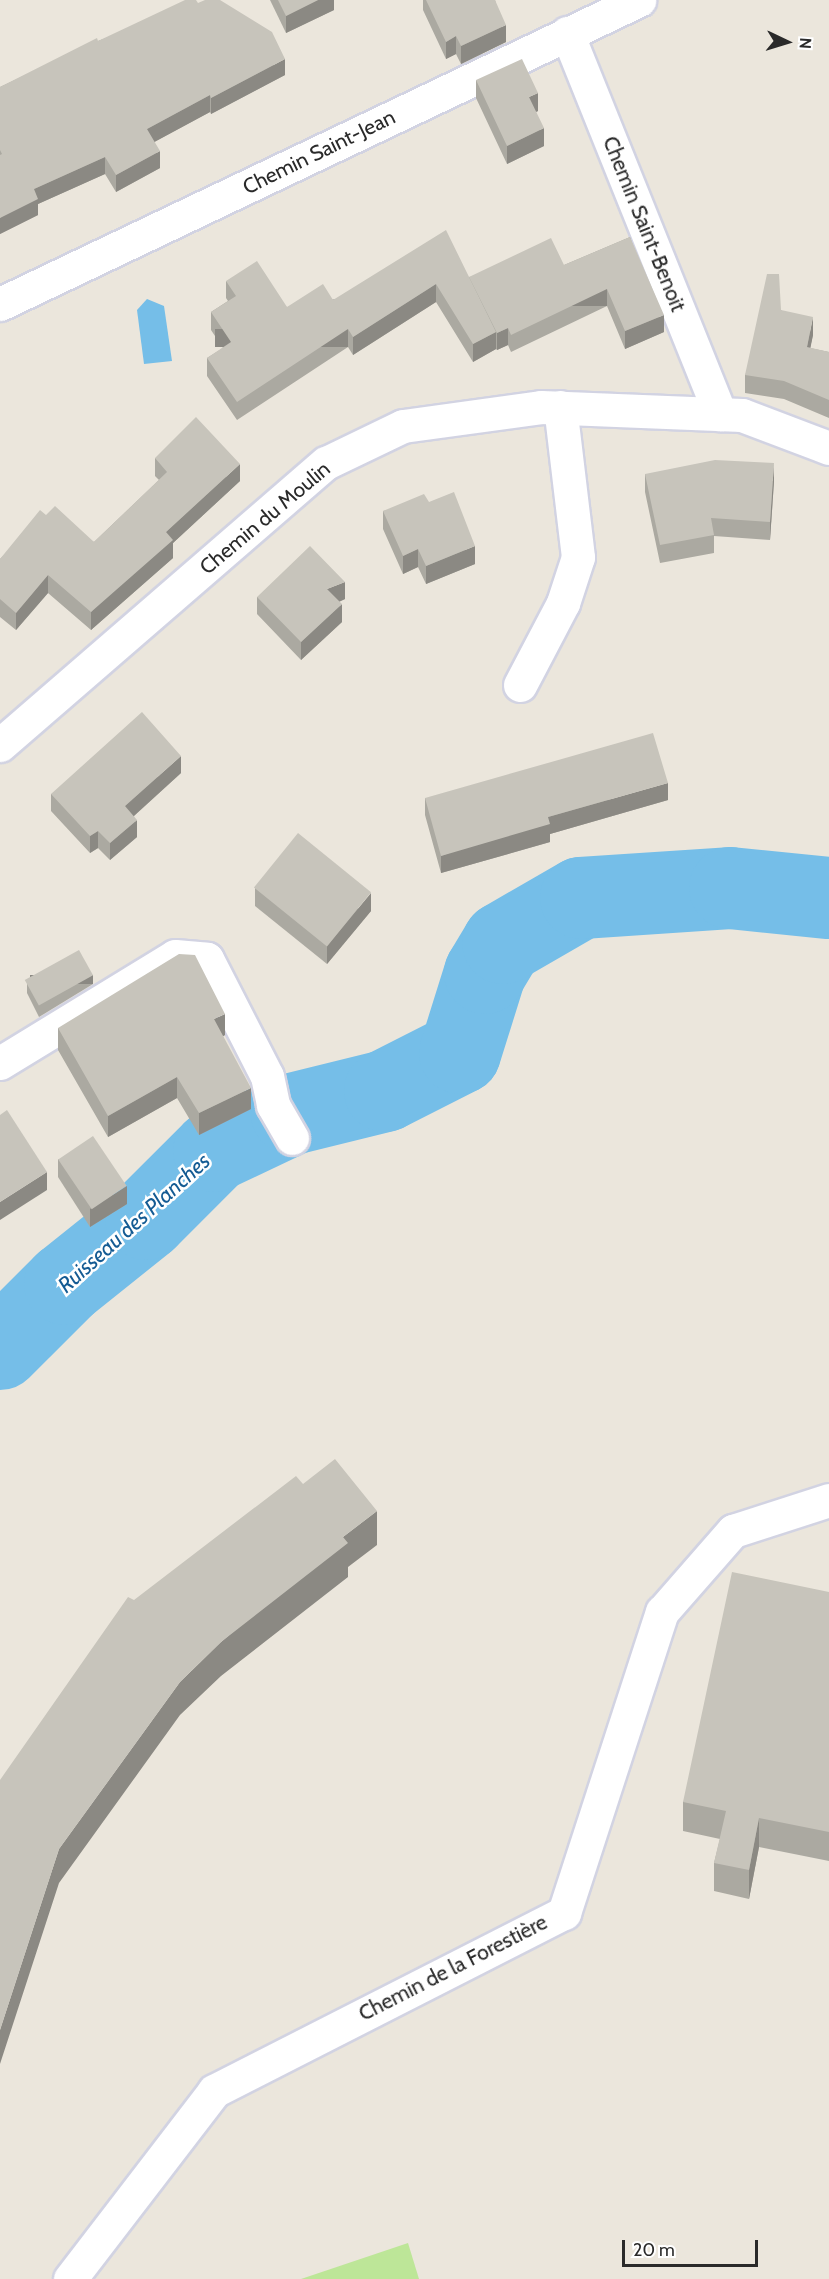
<!DOCTYPE html>
<html>
<head>
<meta charset="utf-8">
<style>
  body { margin:0 }
  #map { position:relative; width:829px; height:2279px; overflow:hidden; background:#ebe6dc; font-family:Cabin,sans-serif }
  div>[style] { position:absolute }
  [style*='--x'] { left:calc(var(--x)*1px); top:calc(var(--y)*1px); width:calc(var(--w)*1px); rotate:calc(var(--a)*1deg) }
  .pitch>* { inset:0; background:#bde698 }
  .water>* { inset:0; background:#75bee8 }
  .river>* { height:82px; margin:-41px; padding:0 41px; transform-origin:41px; border-radius:41px; background:#75bee8 }
  .roads { filter:drop-shadow(2px 0 #d2d3e2) drop-shadow(-2px 0 #d2d3e2) drop-shadow(0 2px #d2d3e2) drop-shadow(0 -2px #d2d3e2) }
  .minor>* { height:33px; margin:-16.5px; padding:0 16.5px; transform-origin:16.5px; border-radius:16.5px; background:#fff }
  .wall>* { inset:0; background:#aba9a1 }
  .shaded-wall>* { inset:0; background:#8b8983; transform-origin:0 0 }
  .building>* { inset:0; background:#c7c4bb; transform-origin:0 0 }
  span { translate:-50% -50%; white-space:nowrap; text-align:center; line-height:1.15; -webkit-text-stroke:5px #fff; paint-order:stroke }
  .street-label { font-size:21px; color:#2a2a2a }
  .water-label { font-size:22px; color:#145b93; font-style:italic }
  .north { position:absolute; left:757px; top:12px; width:60px; height:60px; -webkit-text-stroke:4px #fff; paint-order:stroke; rotate:94deg; font-size:16px; font-weight:700; line-height:24px; text-align:center; color:#2a2a2a }
  .north::after { content:''; display:block; margin:auto; width:21px; height:27px; background:#2a2a2a; clip-path:polygon(50% 0,100% 100%,50% 72%,0 100%) }
  .scale { position:absolute; left:622px; top:2240px; width:136px; height:27px; box-sizing:border-box; border:3px solid #2a2a2a; border-top:0; padding-left:8px; font-size:18px; line-height:21px; white-space:nowrap; color:#2a2a2a; -webkit-text-stroke:4px #fff; paint-order:stroke }
</style>
</head>
<body>
<div id="map">
  <div class="pitch">
    <i style="clip-path:polygon(408px 2243px,419px 2279px,301px 2279px)"></i>
  </div>
  <div class="water">
    <i style="clip-path:polygon(147px 299px,164px 306px,172px 361px,144px 364px,137px 310px)"></i>
  </div>
  <div class="river">
    <i style="--x:0;--y:1349;--w:92;--a:-45"></i>
    <i style="--x:65;--y:1284;--w:104;--a:-38.7"></i>
    <i style="--x:146;--y:1219;--w:96;--a:-45"></i>
    <i style="--x:214;--y:1151;--w:86;--a:-25.4"></i>
    <i style="--x:292;--y:1114;--w:96;--a:-13.9"></i>
    <i style="--x:385;--y:1091;--w:84;--a:-26.9"></i>
    <i style="--x:460;--y:1053;--w:84;--a:-72.6"></i>
    <i style="--x:485;--y:973;--w:35;--a:-59"></i>
    <i style="--x:503;--y:943;--w:90;--a:-30"></i>
    <i style="--x:581;--y:898;--w:149;--a:-3.8"></i>
    <i style="--x:730;--y:888;--w:100;--a:5.8"></i>
  </div>
  <div class="roads">
    <div class="minor">
      <i style="--x:567;--y:33;--w:411;--a:68.1"></i>
      <i style="--x:0;--y:304;--w:708;--a:-25.44"></i>
      <i style="--x:520;--y:685;--w:93;--a:-62.3"></i>
      <i style="--x:563;--y:603;--w:48;--a:-71.9"></i>
      <i style="--x:578;--y:557;--w:151;--a:-96.8"></i>
      <i style="--x:0;--y:745;--w:431;--a:-40.9"></i>
      <i style="--x:326;--y:463;--w:85;--a:-25.7"></i>
      <i style="--x:403;--y:426;--w:139;--a:-7.8"></i>
      <i style="--x:541;--y:407;--w:201;--a:2.3"></i>
      <i style="--x:742;--y:415;--w:93;--a:20.8"></i>
      <i style="--x:0;--y:1063;--w:205;--a:-31.4"></i>
      <i style="--x:175;--y:956;--w:32;--a:5"></i>
      <i style="--x:207;--y:959;--w:131;--a:62.9"></i>
      <i style="--x:267;--y:1076;--w:30;--a:78"></i>
      <i style="--x:273;--y:1105;--w:38;--a:60"></i>
      <i style="--x:70;--y:2279;--w:237;--a:-52.5"></i>
      <i style="--x:214;--y:2091;--w:393;--a:-27"></i>
      <i style="--x:564;--y:1913;--w:317;--a:-72"></i>
      <i style="--x:662;--y:1612;--w:108;--a:-48.8"></i>
      <i style="--x:733;--y:1531;--w:101;--a:-17.9"></i>
    </div>
  </div>
  <div class="wall">
    <i style="clip-path:polygon(270px 0,334px 0,334px 10px,286px 33px)"></i>
    <i style="clip-path:polygon(423px 0,495px 0,506px 42px,461px 64px,456px 54px,446px 59px,423px 10px)"></i>
    <i style="clip-path:polygon(198px 3px,285px 75px,211px 114px,210px 112px,154px 142px,160px 168px,116px 192px,105px 174px,38px 204px,38px 215px,0 234px,0 87px,98px 41px)"></i>
    <i style="clip-path:polygon(476px 80px,538px 111px,536px 112px,544px 146px,507px 164px,476px 98px)"></i>
    <i style="clip-path:polygon(630px 237px,664px 332px,625px 349px,607px 306px,511px 352px,508px 345px,497px 350px,496px 349px,473px 362px,436px 302px,353px 355px,348px 347px,237px 420px,207px 376px,207px 358px,223px 348px,211px 330px,211px 312px,228px 301px,226px 298px,226px 281px,287px 307px,469px 277px,564px 265px)"></i>
    <i style="clip-path:polygon(781px 310px,813px 335px,810px 348px,829px 352px,829px 418px,784px 399px,745px 393px,745px 375px)"></i>
    <i style="clip-path:polygon(155px 458px,240px 481px,173px 543px,173px 558px,91px 630px,48px 593px,16px 630px,0 617px,0 559px,46px 515px,94px 542px,159px 480px,155px 476px)"></i>
    <i style="clip-path:polygon(645px 474px,774px 481px,770px 540px,714px 536px,714px 553px,660px 563px,645px 492px)"></i>
    <i style="clip-path:polygon(429px 502px,475px 564px,426px 584px,418px 567px,403px 574px,383px 529px,383px 511px)"></i>
    <i style="clip-path:polygon(257px 597px,345px 599px,339px 602px,342px 622px,301px 660px,257px 614px)"></i>
    <i style="clip-path:polygon(181px 773px,134px 816px,137px 837px,110px 860px,98px 848px,90px 853px,51px 811px,51px 794px)"></i>
    <i style="clip-path:polygon(425px 798px,668px 800px,550px 834px,550px 842px,441px 873px,425px 815px)"></i>
    <i style="clip-path:polygon(255px 888px,371px 911px,327px 964px,255px 906px)"></i>
    <i style="clip-path:polygon(27px 983px,93px 984px,39px 1017px,27px 993px)"></i>
    <i style="clip-path:polygon(58px 1028px,225px 1035px,223px 1036px,251px 1109px,199px 1135px,177px 1098px,108px 1137px,58px 1050px)"></i>
    <i style="clip-path:polygon(58px 1159px,127px 1204px,90px 1227px,58px 1177px)"></i>
    <i style="clip-path:polygon(829px 1592px,829px 1861px,759px 1847px,749px 1899px,714px 1891px,714px 1863px,720px 1839px,683px 1831px,683px 1802px)"></i>
  </div>
  <div class="shaded-wall">
    <i style="clip-path:polygon(318px 0,334px 0,334px 10px,286px 33px,286px 16px)"></i>
    <i style="clip-path:polygon(506px 25px,506px 42px,461px 64px,461px 46px)"></i>
    <i style="clip-path:polygon(456px 36px,456px 54px,446px 59px,446px 42px)"></i>
    <i style="clip-path:polygon(285px 59px,285px 75px,211px 114px,211px 98px)"></i>
    <i style="clip-path:polygon(538px 93px,538px 111px,529px 115px,529px 97px)"></i>
    <i style="clip-path:polygon(210px 95px,210px 112px,147px 146px,147px 129px)"></i>
    <i style="clip-path:polygon(544px 128px,544px 146px,507px 164px,507px 146px)"></i>
    <i style="clip-path:polygon(160px 151px,160px 168px,116px 192px,116px 175px)"></i>
    <i style="clip-path:polygon(105px 157px,105px 174px,38px 204px,38px 215px,0 234px,0 218px,34px 189px)"></i>
    <i style="clip-path:polygon(436px 284px,436px 302px,353px 355px,353px 337px)"></i>
    <i style="left:607px;top:289px;width:17px;height:106px;rotate:90deg"></i>
    <i style="clip-path:polygon(664px 315px,664px 332px,625px 349px,625px 331px)"></i>
    <i style="clip-path:polygon(813px 317px,813px 335px,807px 365px,807px 347px)"></i>
    <i style="clip-path:polygon(508px 328px,508px 345px,497px 350px,497px 333px)"></i>
    <i style="left:348px;top:329px;width:18px;height:133px;rotate:90deg"></i>
    <i style="clip-path:polygon(496px 332px,496px 349px,473px 362px,473px 344px)"></i>
    <i style="clip-path:polygon(774px 463px,774px 481px,770px 540px,770px 522px)"></i>
    <i style="clip-path:polygon(240px 464px,240px 481px,173px 543px,173px 558px,91px 630px,91px 612px,166px 532px)"></i>
    <i style="clip-path:polygon(475px 546px,475px 564px,426px 584px,426px 566px)"></i>
    <i style="clip-path:polygon(418px 549px,418px 567px,403px 574px,403px 556px)"></i>
    <i style="clip-path:polygon(48px 575px,48px 593px,16px 630px,16px 613px)"></i>
    <i style="clip-path:polygon(345px 582px,345px 599px,327px 607px,327px 589px)"></i>
    <i style="clip-path:polygon(342px 604px,342px 622px,301px 660px,301px 642px)"></i>
    <i style="clip-path:polygon(181px 756px,181px 773px,125px 824px,125px 806px)"></i>
    <i style="clip-path:polygon(668px 783px,668px 800px,550px 834px,550px 842px,441px 873px,441px 856px,548px 817px)"></i>
    <i style="clip-path:polygon(137px 820px,137px 837px,110px 860px,110px 843px)"></i>
    <i style="clip-path:polygon(98px 831px,98px 848px,90px 853px,90px 836px)"></i>
    <i style="clip-path:polygon(371px 893px,371px 911px,327px 964px,327px 946px)"></i>
    <i style="left:93px;top:975px;width:9px;height:63px;rotate:90deg"></i>
    <i style="clip-path:polygon(225px 1014px,225px 1035px,214px 1041px,214px 1019px)"></i>
    <i style="clip-path:polygon(177px 1077px,177px 1098px,108px 1137px,108px 1116px)"></i>
    <i style="clip-path:polygon(251px 1088px,251px 1109px,199px 1135px,199px 1113px)"></i>
    <i style="clip-path:polygon(47px 1172px,47px 1190px,0 1220px,0 1202px)"></i>
    <i style="clip-path:polygon(127px 1186px,127px 1204px,90px 1227px,90px 1209px)"></i>
    <i style="clip-path:polygon(377px 1511px,377px 1545px,348px 1567px,348px 1577px,221px 1676px,180px 1715px,59px 1883px,0 2064px,0 2030px,59px 1849px,180px 1682px,221px 1642px,343px 1537px)"></i>
    <i style="clip-path:polygon(759px 1818px,759px 1847px,749px 1899px,749px 1870px)"></i>
  </div>
  <div class="building">
    <i style="clip-path:polygon(185px 0,196px 0,198px 3px,205px 0,220px 0,272px 32px,285px 59px,211px 98px,210px 95px,147px 129px,160px 151px,116px 175px,105px 157px,34px 189px,38px 199px,0 218px,0 155px,2px 154px,0 150px,0 87px,97px 38px,98px 41px)"></i>
    <i style="clip-path:polygon(278px 0,318px 0,286px 16px)"></i>
    <i style="clip-path:polygon(426px 0,495px 0,506px 25px,461px 46px,456px 36px,446px 42px)"></i>
    <i style="clip-path:polygon(522px 59px,538px 93px,529px 97px,544px 128px,507px 146px,476px 80px)"></i>
    <i style="clip-path:polygon(446px 230px,496px 332px,473px 344px,436px 284px,353px 337px,348px 329px,237px 402px,207px 358px,231px 342px,211px 312px,236px 296px,226px 281px,257px 261px,287px 307px,323px 284px,333px 300px)"></i>
    <i style="clip-path:polygon(630px 237px,664px 315px,625px 331px,607px 289px,511px 335px,508px 328px,497px 333px,469px 277px,551px 238px,564px 265px)"></i>
    <i style="clip-path:polygon(767px 274px,779px 274px,781px 310px,813px 317px,807px 347px,829px 352px,829px 400px,784px 381px,745px 375px)"></i>
    <i style="clip-path:polygon(196px 417px,240px 464px,166px 532px,173px 540px,91px 612px,48px 575px,16px 613px,0 599px,0 559px,40px 510px,46px 515px,55px 506px,94px 542px,167px 472px,155px 458px)"></i>
    <i style="clip-path:polygon(715px 460px,774px 463px,770px 522px,711px 518px,714px 535px,660px 545px,645px 474px)"></i>
    <i style="clip-path:polygon(454px 492px,475px 546px,426px 566px,418px 549px,403px 556px,383px 511px,424px 494px,429px 502px)"></i>
    <i style="clip-path:polygon(310px 546px,345px 582px,327px 589px,342px 604px,301px 642px,257px 597px)"></i>
    <i style="clip-path:polygon(142px 712px,181px 756px,125px 806px,137px 820px,110px 843px,98px 831px,90px 836px,51px 794px)"></i>
    <i style="clip-path:polygon(653px 733px,668px 783px,548px 817px,550px 824px,441px 856px,425px 798px)"></i>
    <i style="left:298px;top:833px;width:94px;height:70px;rotate:39deg"></i>
    <i style="left:79px;top:950px;width:29px;height:62px;rotate:61deg"></i>
    <i style="clip-path:polygon(179px 954px,195px 955px,225px 1014px,214px 1019px,251px 1088px,199px 1113px,177px 1077px,108px 1116px,58px 1028px)"></i>
    <i style="clip-path:polygon(7px 1110px,47px 1172px,0 1202px,0 1115px)"></i>
    <i style="left:93px;top:1136px;width:60px;height:42px;rotate:56deg"></i>
    <i style="clip-path:polygon(335px 1459px,377px 1511px,343px 1537px,348px 1543px,221px 1642px,180px 1682px,59px 1849px,0 2030px,0 1780px,128px 1597px,134px 1600px,296px 1476px,303px 1484px)"></i>
    <i style="clip-path:polygon(732px 1572px,829px 1592px,829px 1832px,759px 1818px,749px 1870px,714px 1863px,726px 1811px,683px 1802px)"></i>
  </div>
  <div class="street-label">
    <span style="left:319px;top:152px;rotate:-26deg">Chemin Saint-Jean</span>
    <span style="left:644px;top:224px;rotate:68deg">Chemin Saint-Benoit</span>
    <span style="left:265px;top:518px;rotate:-40deg">Chemin du Moulin</span>
    <span style="left:453px;top:1968px;rotate:-27deg">Chemin de la Forestière</span>
  </div>
  <div class="water-label">
    <span style="left:134px;top:1223px;rotate:-42deg">Ruisseau des Planches</span>
  </div>
  <div class="north">N</div>
  <div class="scale">20 m</div>
</div>
</body>
</html>
